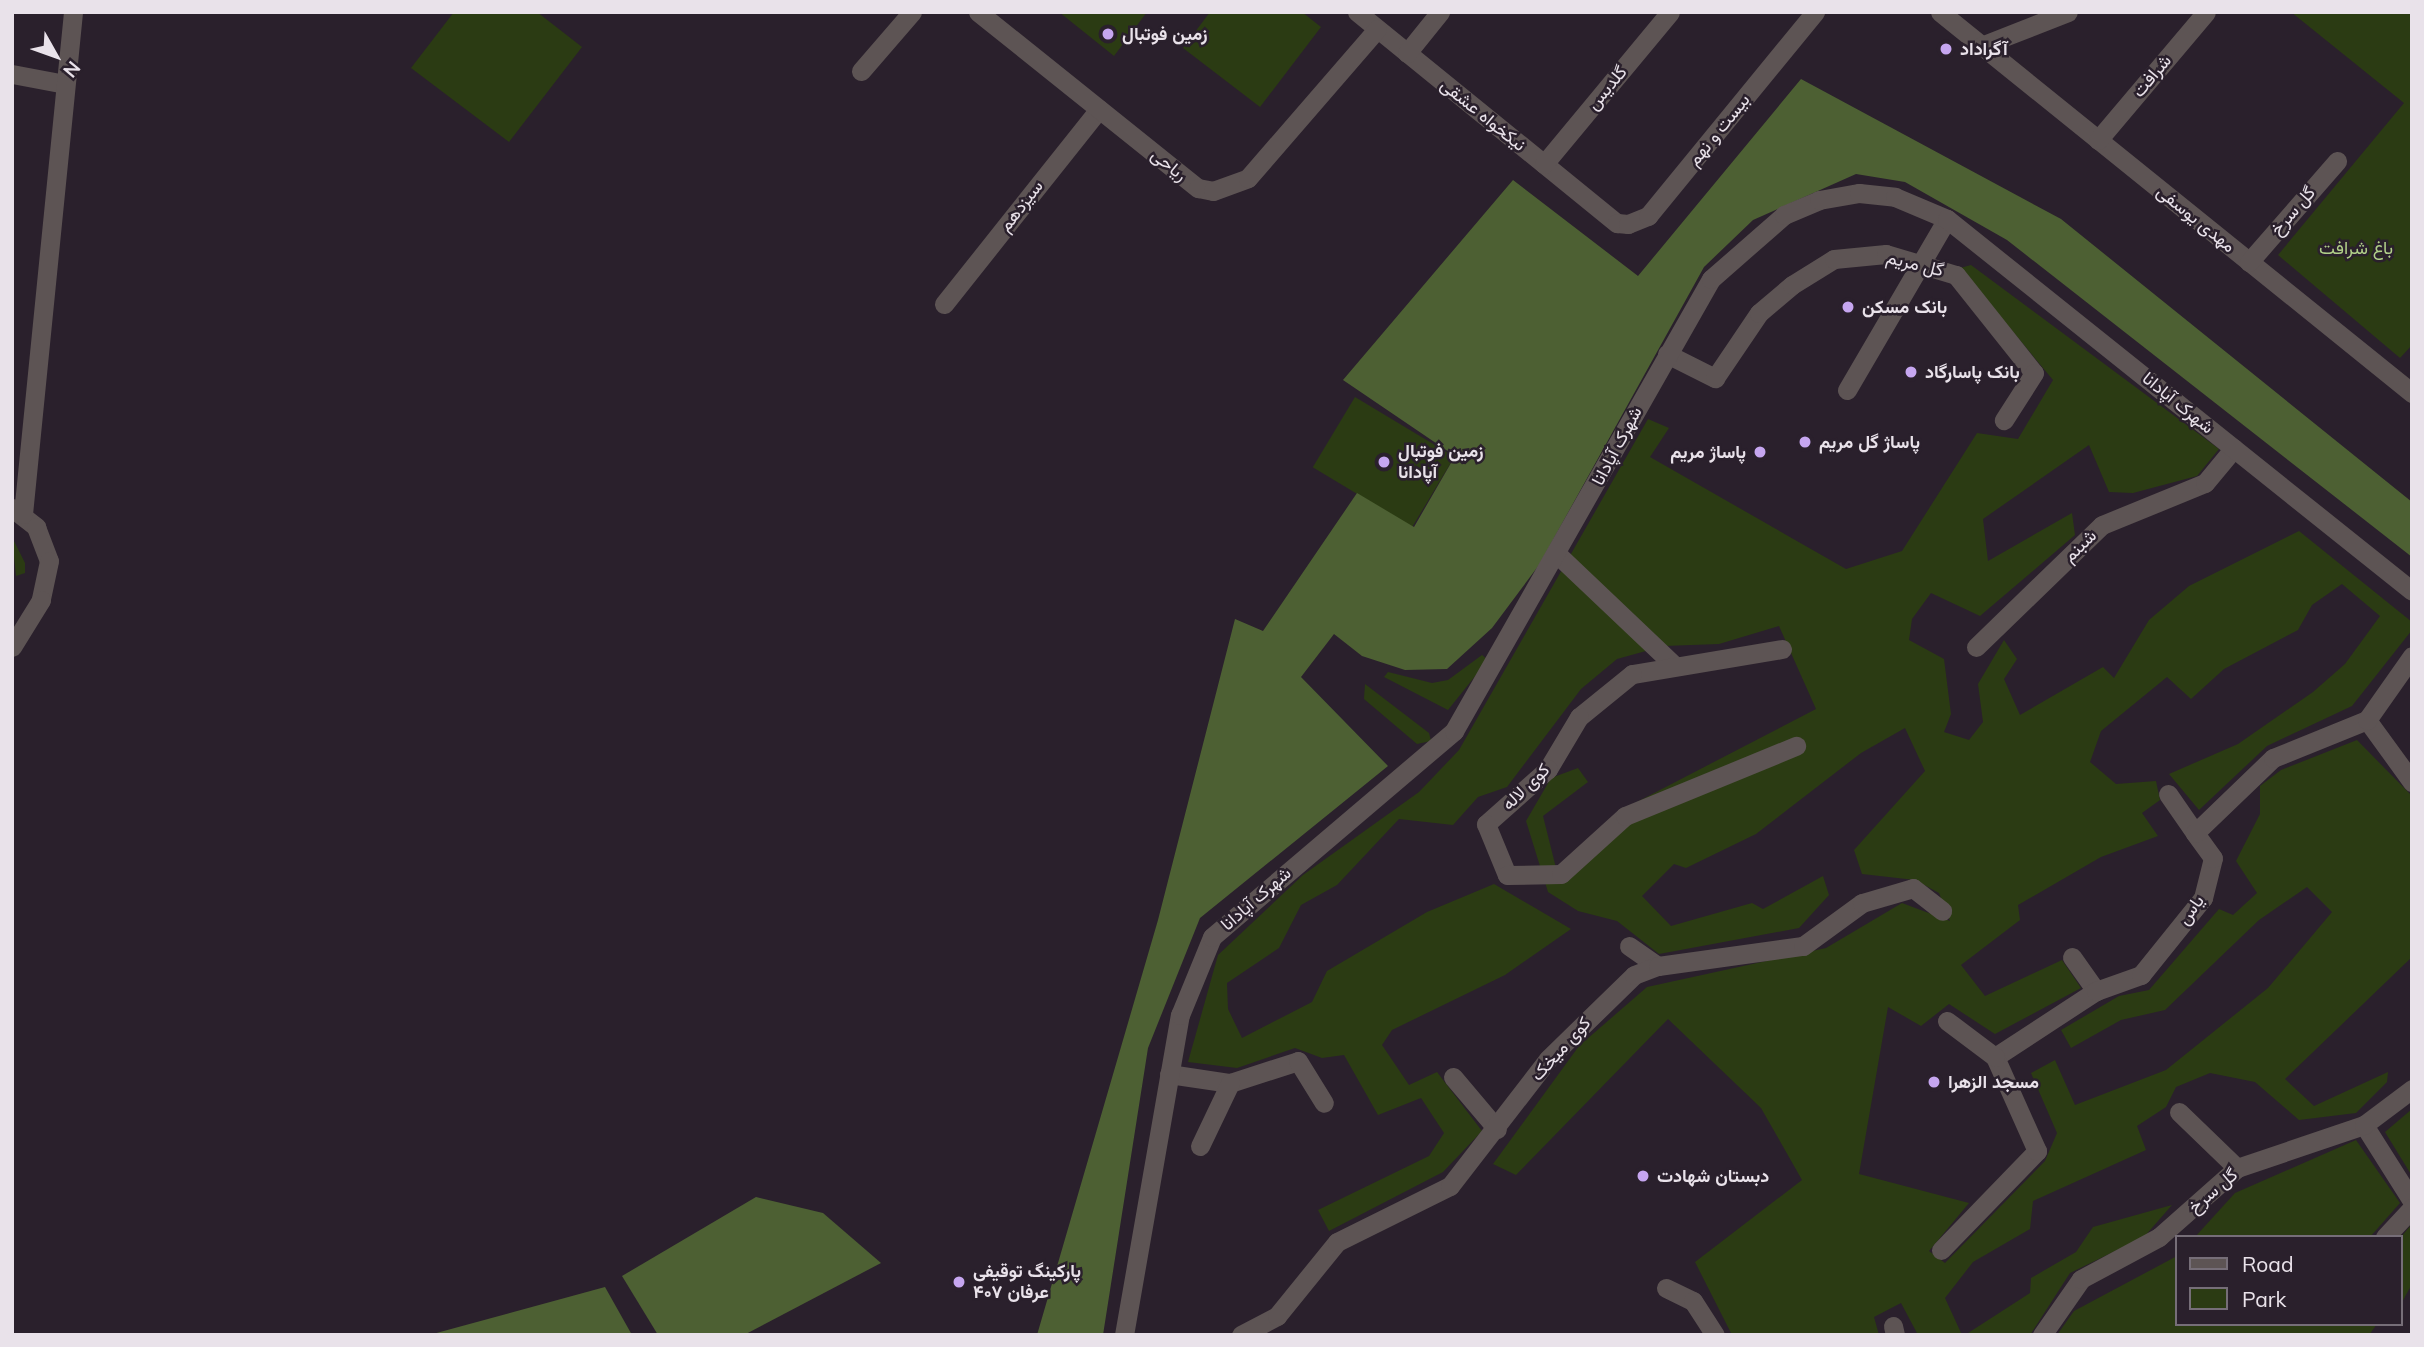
<!DOCTYPE html>
<html>
<head>
<meta charset="utf-8">
<style>
  body { margin:0 }
  #map { position:relative; width:2424px; height:1347px; overflow:hidden; background:#2a202c; font-family:Mulish,Vazirmatn,sans-serif }
  div>[style] { position:absolute }
  [style*='--x'] { left:calc(var(--x)*1px); top:calc(var(--y)*1px); width:calc(var(--w)*1px); rotate:calc(var(--a)*1deg) }
  .green>* { inset:0; background:#2b3b13; transform-origin:0 0 }
  .forest>* { inset:0; background:#4d6033 }
  .minor>* { height:19px; margin:-9.5px; padding:0 9.5px; transform-origin:9.5px; border-radius:9.5px; background:#5d5454 }
  .tertiary>* { height:19px; margin:-9.5px; padding:0 9.5px; transform-origin:9.5px; border-radius:9.5px; background:#5d5454 }
  .dots>* { width:19px; height:19px; translate:-50% -50%; box-sizing:border-box; border:4px solid #2a202c; border-radius:50% }
  span { translate:-50% -50%; white-space:nowrap; text-align:center; line-height:1.15; -webkit-text-stroke:5px #2a202c; paint-order:stroke }
  .poi-label { font-size:18px; color:#e9e2ea; font-weight:700 }
  .left { translate:0 -50%; text-align:left }
  .right { translate:-100% -50%; text-align:right }
  .street-label { font-size:18px; color:#e9e2ea }
  .park-label { font-size:18px; color:#b1d089 }
  .frame { position:absolute; inset:0; border:14px solid #e9e2ea; pointer-events:none }
  .legend { position:absolute; left:2175px; top:1235px; width:228px; height:91px; box-sizing:border-box; background:#2a202c; border:2px solid #766e78; margin:0; padding:9px 12px; list-style:none; font-size:21px; color:#e9e2ea }
  .legend li { display:flex; align-items:center; gap:14px; height:35px }
  .legend b { width:35px; border:2px solid #766e78 }
  .north { position:absolute; left:21px; top:21px; width:70px; height:70px; -webkit-text-stroke:5px #2a202c; paint-order:stroke; rotate:130deg; font-size:19px; font-weight:700; line-height:28px; text-align:center; color:#e9e2ea }
  .north::after { content:''; display:block; margin:auto; width:24px; height:32px; background:#e9e2ea; clip-path:polygon(50% 0,100% 100%,50% 72%,0 100%) }
</style>
</head>
<body>
<div id="map">
  <div class="green">
    <i style="clip-path:polygon(454px 12px,537px 12px,582px 47px,509px 142px,411px 68px)"></i>
    <i style="clip-path:polygon(1059px 12px,1147px 12px,1114px 56px)"></i>
    <i style="clip-path:polygon(1210px 12px,1302px 12px,1321px 27px,1260px 107px,1183px 48px)"></i>
    <i style="clip-path:polygon(2291px 12px,2412px 12px,2412px 345px,2400px 358px,2278px 255px,2404px 103px)"></i>
    <i style="clip-path:polygon(1971px 265px,2219px 449px,2197px 476px,2133px 493px,2109px 492px,2089px 445px,1983px 519px,1988px 561px,2072px 513px,2075px 535px,1980px 616px,1931px 593px,1912px 619px,1909px 640px,1944px 659px,1951px 714px,1944px 732px,1969px 740px,1983px 722px,1978px 684px,2004px 640px,2017px 659px,2004px 679px,2020px 715px,2103px 667px,2114px 678px,2149px 620px,2189px 586px,2299px 531px,2412px 622px,2412px 630px,2352px 706px,2267px 746px,2199px 810px,2169px 774px,2238px 744px,2313px 692px,2345px 664px,2380px 616px,2342px 584px,2312px 605px,2298px 630px,2224px 669px,2191px 699px,2167px 677px,2101px 731px,2090px 762px,2116px 784px,2156px 781px,2160px 800px,2142px 813px,2158px 836px,2101px 857px,2018px 905px,2020px 920px,1961px 965px,1985px 996px,2062px 960px,2081px 988px,1995px 1034px,1949px 1004px,1921px 1026px,1888px 1007px,1859px 1174px,1969px 1203px,1929px 1251px,1945px 1263px,2045px 1161px,2057px 1133px,2031px 1073px,2055px 1060px,2075px 1105px,2166px 1070px,2268px 988px,2332px 912px,2307px 887px,2259px 920px,2165px 1010px,2121px 1020px,2071px 1048px,2061px 1030px,2119px 996px,2149px 990px,2219px 909px,2233px 915px,2257px 893px,2236px 861px,2260px 814px,2260px 786px,2281px 770px,2357px 740px,2412px 796px,2412px 957px,2285px 1079px,2314px 1106px,2388px 1072px,2387px 1082px,2356px 1113px,2299px 1120px,2255px 1082px,2210px 1073px,2176px 1087px,2166px 1107px,2137px 1126px,2146px 1150px,2033px 1201px,2030px 1229px,1973px 1262px,1945px 1298px,1962px 1335px,1918px 1335px,1901px 1303px,1874px 1317px,1879px 1335px,1732px 1335px,1695px 1262px,1802px 1180px,1761px 1108px,1668px 1019px,1516px 1175px,1493px 1164px,1579px 1046px,1647px 987px,1826px 948px,1902px 903px,1950px 921px,1939px 893px,1915px 880px,1862px 874px,1854px 850px,1925px 771px,1905px 728px,1861px 753px,1756px 834px,1686px 868px,1674px 864px,1642px 896px,1671px 926px,1752px 903px,1763px 909px,1823px 876px,1829px 895px,1799px 928px,1659px 954px,1617px 921px,1578px 911px,1548px 892px,1526px 821px,1551px 778px,1578px 768px,1588px 782px,1543px 816px,1556px 868px,1633px 804px,1816px 709px,1779px 626px,1719px 644px,1664px 646px,1617px 659px,1581px 689px,1507px 787px,1478px 797px,1453px 825px,1399px 819px,1337px 885px,1301px 905px,1279px 948px,1227px 983px,1228px 1009px,1242px 1038px,1312px 1002px,1327px 971px,1427px 912px,1494px 884px,1571px 929px,1505px 975px,1392px 1030px,1382px 1045px,1409px 1085px,1437px 1072px,1482px 1131px,1443px 1172px,1329px 1231px,1318px 1210px,1429px 1156px,1444px 1133px,1421px 1098px,1378px 1115px,1344px 1055px,1322px 1058px,1295px 1048px,1237px 1068px,1188px 1062px,1218px 955px,1303px 875px,1419px 792px,1459px 750px,1648px 419px,1669px 428px,1650px 457px,1846px 569px,1902px 551px,1977px 433px,2018px 439px,2053px 380px,1960px 268px)"></i>
    <i style="left:1355px;top:397px;width:116px;height:82px;rotate:31deg"></i>
    <i style="clip-path:polygon(12px 537px,25px 563px,25px 573px,16px 576px)"></i>
    <i style="clip-path:polygon(1482px 655px,1488px 660px,1448px 710px,1384px 677px,1388px 672px,1432px 683px,1448px 680px)"></i>
    <i style="clip-path:polygon(1365px 684px,1429px 733px,1431px 741px,1417px 744px,1364px 699px)"></i>
    <i style="clip-path:polygon(2412px 1109px,2412px 1176px,2385px 1132px)"></i>
    <i style="clip-path:polygon(2356px 1140px,2400px 1203px,2370px 1237px,2195px 1237px,2235px 1193px)"></i>
    <i style="clip-path:polygon(2172px 1205px,2144px 1237px,2070px 1273px,2030px 1335px,1965px 1335px,2030px 1293px,2031px 1278px,2076px 1252px,2093px 1227px)"></i>
    <i style="clip-path:polygon(2412px 1224px,2412px 1284px,2401px 1304px,2401px 1237px)"></i>
    <i style="clip-path:polygon(2177px 1256px,2177px 1324px,2377px 1324px,2369px 1335px,2057px 1335px,2074px 1311px)"></i>
  </div>
  <div class="forest">
    <i style="clip-path:polygon(1801px 79px,2061px 219px,2412px 502px,2412px 557px,2007px 240px,1905px 182px,1856px 174px,1753px 220px,1704px 267px,1539px 565px,1492px 628px,1447px 669px,1405px 670px,1362px 656px,1334px 634px,1301px 677px,1388px 766px,1200px 918px,1148px 1048px,1103px 1335px,1037px 1335px,1158px 920px,1235px 619px,1263px 631px,1357px 493px,1414px 527px,1455px 456px,1343px 380px,1513px 180px,1638px 276px)"></i>
    <i style="clip-path:polygon(756px 1197px,823px 1213px,881px 1263px,744px 1335px,658px 1335px,622px 1276px)"></i>
    <i style="clip-path:polygon(605px 1287px,632px 1335px,429px 1335px)"></i>
  </div>
  <div class="minor">
    <i style="--x:1357;--y:12;--w:335;--a:39.1"></i>
    <i style="--x:1617;--y:223;--w:11;--a:5"></i>
    <i style="--x:1628;--y:224;--w:22;--a:-22"></i>
    <i style="--x:1648;--y:216;--w:264;--a:-50.7"></i>
    <i style="--x:1940;--y:12;--w:607;--a:38.91"></i>
    <i style="--x:1981;--y:46;--w:93;--a:-21.3"></i>
    <i style="--x:1407;--y:53;--w:53;--a:-51.2"></i>
    <i style="--x:861;--y:71;--w:78;--a:-49.2"></i>
    <i style="--x:12;--y:74;--w:54;--a:10.7"></i>
    <i style="--x:2098;--y:140;--w:167;--a:-49.8"></i>
    <i style="--x:1544;--y:164;--w:197;--a:-50.3"></i>
    <i style="--x:2249;--y:262;--w:134;--a:-48.9"></i>
    <i style="--x:944;--y:304;--w:249;--a:-51.5"></i>
    <i style="--x:1667;--y:354;--w:54;--a:26.6"></i>
    <i style="--x:1715;--y:378;--w:78;--a:-55.9"></i>
    <i style="--x:1759;--y:313;--w:43;--a:-40.3"></i>
    <i style="--x:1792;--y:285;--w:49;--a:-31.8"></i>
    <i style="--x:1834;--y:259;--w:52;--a:-5.5"></i>
    <i style="--x:1886;--y:254;--w:73;--a:16.7"></i>
    <i style="--x:1956;--y:275;--w:125;--a:51.5"></i>
    <i style="--x:2034;--y:373;--w:56;--a:122.6"></i>
    <i style="--x:1847;--y:390;--w:198;--a:-59.7"></i>
    <i style="--x:12;--y:508;--w:31;--a:38"></i>
    <i style="--x:36;--y:527;--w:36;--a:69"></i>
    <i style="--x:49;--y:561;--w:40;--a:102"></i>
    <i style="--x:41;--y:600;--w:55;--a:121.7"></i>
    <i style="--x:23;--y:514;--w:504;--a:-84.31"></i>
    <i style="--x:1558;--y:555;--w:161;--a:43.5"></i>
    <i style="--x:1976;--y:647;--w:175;--a:-44.1"></i>
    <i style="--x:2102;--y:525;--w:111;--a:-22.2"></i>
    <i style="--x:2205;--y:483;--w:45;--a:-50.4"></i>
    <i style="--x:1782;--y:649;--w:152;--a:170.5"></i>
    <i style="--x:1632;--y:674;--w:68;--a:140.9"></i>
    <i style="--x:1579;--y:717;--w:61;--a:120.8"></i>
    <i style="--x:1548;--y:769;--w:83;--a:138.4"></i>
    <i style="--x:1486;--y:824;--w:55;--a:67.6"></i>
    <i style="--x:1507;--y:875;--w:54;--a:-1.1"></i>
    <i style="--x:1561;--y:874;--w:86;--a:-42.2"></i>
    <i style="--x:1625;--y:816;--w:185;--a:-22.3"></i>
    <i style="--x:2367;--y:720;--w:77;--a:54"></i>
    <i style="--x:2168;--y:794;--w:47;--a:55.3"></i>
    <i style="--x:1629;--y:946;--w:35;--a:35"></i>
    <i style="--x:2072;--y:957;--w:42;--a:54.8"></i>
    <i style="--x:1995;--y:1057;--w:121;--a:-33.2"></i>
    <i style="--x:2096;--y:991;--w:48;--a:-19.6"></i>
    <i style="--x:2141;--y:975;--w:99;--a:-51.2"></i>
    <i style="--x:2203;--y:898;--w:41;--a:-76"></i>
    <i style="--x:2213;--y:858;--w:31;--a:-126"></i>
    <i style="--x:2195;--y:833;--w:108;--a:-43.9"></i>
    <i style="--x:2273;--y:758;--w:101;--a:-22"></i>
    <i style="--x:2367;--y:720;--w:78;--a:-54.9"></i>
    <i style="--x:1169;--y:1074;--w:62;--a:8.4"></i>
    <i style="--x:1230;--y:1083;--w:71;--a:-17.9"></i>
    <i style="--x:1298;--y:1061;--w:49;--a:58.2"></i>
    <i style="--x:1453;--y:1077;--w:68;--a:49.8"></i>
    <i style="--x:2179;--y:1112;--w:81;--a:44"></i>
    <i style="--x:2364;--y:1125;--w:90;--a:57.7"></i>
    <i style="--x:1200;--y:1146;--w:70;--a:-64.5"></i>
    <i style="--x:2385;--y:1237;--w:40;--a:-47"></i>
    <i style="--x:1941;--y:1250;--w:138;--a:-45.9"></i>
    <i style="--x:2037;--y:1151;--w:103;--a:-114.1"></i>
    <i style="--x:1995;--y:1057;--w:60;--a:-143.1"></i>
    <i style="--x:1666;--y:1288;--w:30;--a:26"></i>
    <i style="--x:1693;--y:1301;--w:40;--a:57.1"></i>
    <i style="--x:1893;--y:1326;--w:9;--a:77"></i>
    <i style="--x:1124;--y:1335;--w:325;--a:-80.1"></i>
    <i style="--x:1180;--y:1015;--w:84;--a:-67.7"></i>
    <i style="--x:1212;--y:937;--w:318;--a:-40.4"></i>
    <i style="--x:1454;--y:731;--w:520;--a:-60.38"></i>
    <i style="--x:1711;--y:279;--w:97;--a:-41.2"></i>
    <i style="--x:1784;--y:215;--w:38;--a:-23"></i>
    <i style="--x:1819;--y:200;--w:41;--a:-9.9"></i>
    <i style="--x:1859;--y:193;--w:36;--a:6"></i>
    <i style="--x:1895;--y:197;--w:56;--a:22.9"></i>
    <i style="--x:1947;--y:219;--w:595;--a:38.66"></i>
    <i style="--x:1241;--y:1335;--w:41;--a:-27.8"></i>
    <i style="--x:1277;--y:1316;--w:95;--a:-51"></i>
    <i style="--x:1337;--y:1242;--w:126;--a:-26.4"></i>
    <i style="--x:1450;--y:1186;--w:160;--a:-52.3"></i>
    <i style="--x:1548;--y:1059;--w:120;--a:-44.3"></i>
    <i style="--x:1634;--y:975;--w:26;--a:-21"></i>
    <i style="--x:1658;--y:966;--w:146;--a:-7.9"></i>
    <i style="--x:1803;--y:946;--w:73;--a:-36.1"></i>
    <i style="--x:1862;--y:903;--w:53;--a:-16.4"></i>
    <i style="--x:1913;--y:888;--w:37;--a:38"></i>
    <i style="--x:2042;--y:1335;--w:68;--a:-55.1"></i>
    <i style="--x:2081;--y:1279;--w:89;--a:-28.3"></i>
    <i style="--x:2159;--y:1237;--w:104;--a:-41.5"></i>
    <i style="--x:2237;--y:1168;--w:134;--a:-18.7"></i>
    <i style="--x:2364;--y:1125;--w:60;--a:-36.9"></i>
  </div>
  <div class="tertiary">
    <i style="--x:978;--y:12;--w:282;--a:38.7"></i>
    <i style="--x:1198;--y:188;--w:15;--a:11"></i>
    <i style="--x:1213;--y:191;--w:37;--a:-20"></i>
    <i style="--x:1248;--y:178;--w:197;--a:-49.1"></i>
  </div>
  <div class="dots">
    <i style="left:1108px;top:34px;background:#c6a6f0"></i>
    <i style="left:1946px;top:49px;background:#c6a6f0"></i>
    <i style="left:1848px;top:307px;background:#c6a6f0"></i>
    <i style="left:1911px;top:372px;background:#c6a6f0"></i>
    <i style="left:1805px;top:442px;background:#c6a6f0"></i>
    <i style="left:1760px;top:452px;background:#c6a6f0"></i>
    <i style="left:1384px;top:462px;background:#c6a6f0"></i>
    <i style="left:1934px;top:1082px;background:#c6a6f0"></i>
    <i style="left:1643px;top:1176px;background:#c6a6f0"></i>
    <i style="left:959px;top:1282px;background:#c6a6f0"></i>
  </div>
  <div class="poi-label">
    <span class="left" style="left:1122px;top:34px">زمین فوتبال</span>
    <span class="left" style="left:1960px;top:49px">آگراداد</span>
    <span class="left" style="left:1862px;top:307px">بانک مسکن</span>
    <span class="left" style="left:1925px;top:372px">بانک پاسارگاد</span>
    <span class="left" style="left:1819px;top:442px">پاساژ گل مریم</span>
    <span class="left" style="left:1398px;top:462px">زمین فوتبال<br>آپادانا</span>
    <span class="right" style="left:1746px;top:452px">پاساژ مریم</span>
    <span class="left" style="left:1948px;top:1082px">مسجد الزهرا</span>
    <span class="left" style="left:1657px;top:1176px">دبستان شهادت</span>
    <span class="left" style="left:973px;top:1282px">پارکینگ توقیفی<br>عرفان ۴۰۷</span>
  </div>
  <div class="street-label">
    <span style="left:2152px;top:76px;rotate:-50deg">شرافت</span>
    <span style="left:1607px;top:88px;rotate:-50deg">گلدیس</span>
    <span style="left:1483px;top:115px;rotate:39deg">نیکخواه عشقی</span>
    <span style="left:1719px;top:130px;rotate:-51deg">بیست و نهم</span>
    <span style="left:1169px;top:165px;rotate:39deg">ریاحی</span>
    <span style="left:1021px;top:206px;rotate:-52deg">سیزدهم</span>
    <span style="left:2293px;top:211px;rotate:-49deg">گل سرخ</span>
    <span style="left:2196px;top:219px;rotate:39deg">مهدی یوسفی</span>
    <span style="left:1915px;top:264px;rotate:14deg">گل مریم</span>
    <span style="left:2178px;top:403px;rotate:39deg">شهرک آپادانا</span>
    <span style="left:1617px;top:446px;rotate:-62deg">شهرک آپادانا</span>
    <span style="left:2080px;top:546px;rotate:-44deg">شبنم</span>
    <span style="left:1526px;top:787px;rotate:-44deg">کوی لاله</span>
    <span style="left:1256px;top:899px;rotate:-41deg">شهرک آپادانا</span>
    <span style="left:2191px;top:910px;rotate:-55deg">یاس</span>
    <span style="left:1561px;top:1049px;rotate:-48deg">کوی میخک</span>
    <span style="left:2213px;top:1191px;rotate:-40deg">گل سرخ</span>
  </div>
  <div class="park-label">
    <span style="left:2356px;top:248px">باغ شرافت</span>
  </div>
  <div class="frame"></div>
  <ul class="legend">
  <li><b style="height:9px;background:#5d5454"></b>Road</li>
  <li><b style="height:19px;background:#2b3b13"></b>Park</li>
  </ul>
  <div class="north">N</div>
</div>
</body>
</html>
